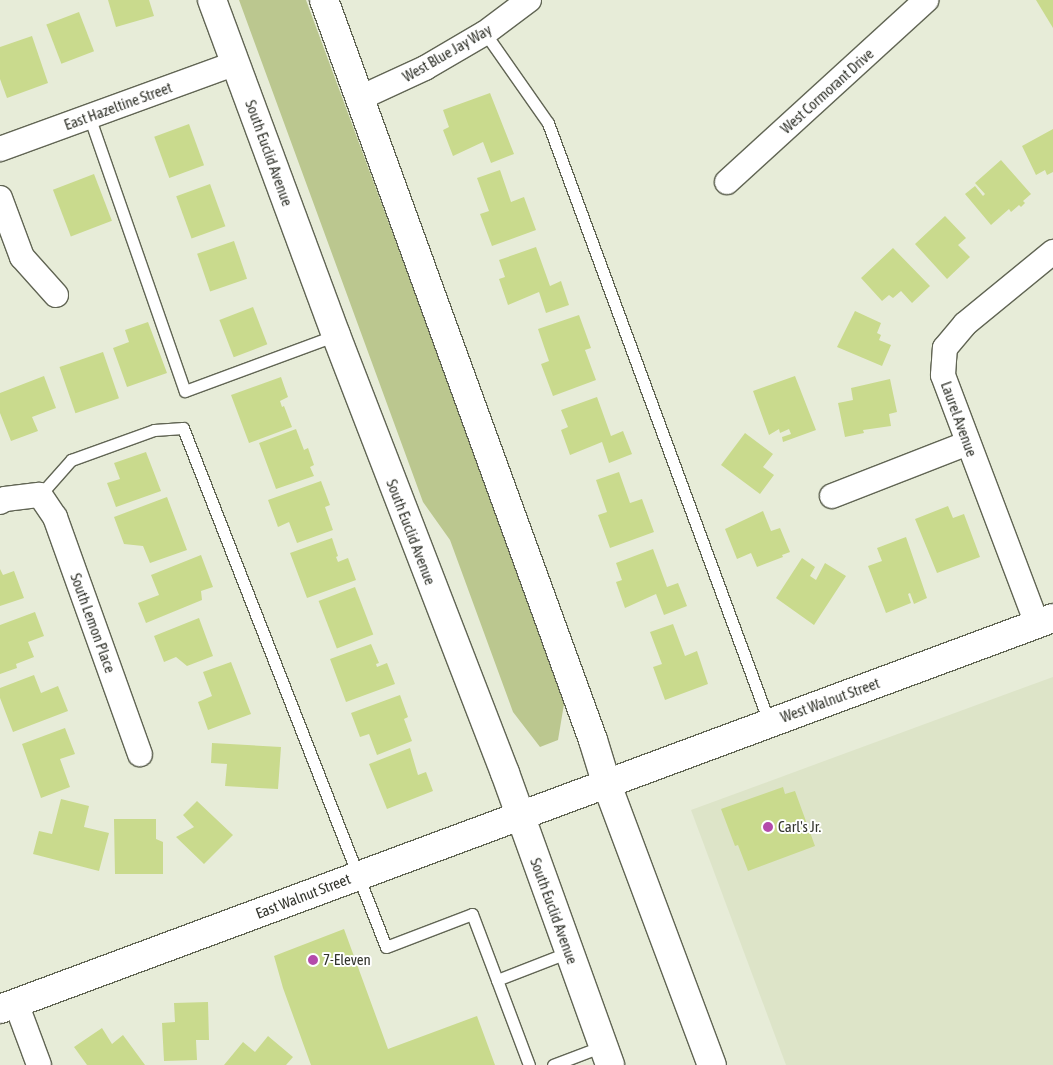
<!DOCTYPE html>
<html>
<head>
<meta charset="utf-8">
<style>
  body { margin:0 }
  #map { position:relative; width:1053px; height:1065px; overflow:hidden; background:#e7ecd8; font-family:"Asap Condensed",sans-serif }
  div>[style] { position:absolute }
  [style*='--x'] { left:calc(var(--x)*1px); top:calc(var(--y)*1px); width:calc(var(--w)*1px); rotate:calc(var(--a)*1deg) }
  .built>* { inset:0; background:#dde4c8 }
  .green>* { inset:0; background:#bbc78f }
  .building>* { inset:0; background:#c9da8d; transform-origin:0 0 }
  .roads { filter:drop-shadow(1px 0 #616554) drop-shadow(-1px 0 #616554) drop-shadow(0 1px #616554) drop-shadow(0 -1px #616554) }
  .lane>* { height:11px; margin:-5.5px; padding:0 5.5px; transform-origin:5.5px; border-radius:5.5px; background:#fff }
  .street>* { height:24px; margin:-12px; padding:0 12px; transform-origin:12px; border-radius:12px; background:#fff }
  .secondary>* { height:28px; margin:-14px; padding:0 14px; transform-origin:14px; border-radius:14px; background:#fff }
  .primary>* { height:28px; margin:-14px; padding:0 14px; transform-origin:14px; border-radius:14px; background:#fff }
  .dots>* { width:14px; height:14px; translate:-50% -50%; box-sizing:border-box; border:2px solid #fff; border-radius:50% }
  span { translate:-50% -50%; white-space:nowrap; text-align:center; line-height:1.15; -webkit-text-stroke:4px #fff; paint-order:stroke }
  .street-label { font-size:15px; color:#33352d }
  .poi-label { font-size:15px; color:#33352d }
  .left { translate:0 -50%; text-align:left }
</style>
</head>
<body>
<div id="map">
  <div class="built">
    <i style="clip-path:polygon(1053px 677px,1053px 1065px,786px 1065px,691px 810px)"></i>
  </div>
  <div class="green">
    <i style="clip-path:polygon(239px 0,306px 0,565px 698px,558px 740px,540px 747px,513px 712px,450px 540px,423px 502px)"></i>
  </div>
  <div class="building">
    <i style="clip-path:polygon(108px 0,149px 0,154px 16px,116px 27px)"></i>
    <i style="clip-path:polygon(1036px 0,1053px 0,1053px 28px)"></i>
    <i style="left:79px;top:12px;width:42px;height:35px;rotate:69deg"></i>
    <i style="clip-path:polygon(32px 36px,48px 83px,7px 98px,0 79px,0 47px)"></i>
    <i style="clip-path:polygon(490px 93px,514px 154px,491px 163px,483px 142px,453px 156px,443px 130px,449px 127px,443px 110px)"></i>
    <i style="left:189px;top:124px;width:44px;height:37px;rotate:70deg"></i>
    <i style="clip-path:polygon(1053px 129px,1053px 172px,1047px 175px,1045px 170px,1036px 175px,1022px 146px)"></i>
    <i style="clip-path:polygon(1001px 160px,1031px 194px,1023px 201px,1025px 203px,1021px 207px,1019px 205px,1011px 212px,1009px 209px,991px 225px,965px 194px,975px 186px,983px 196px,985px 194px,975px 183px)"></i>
    <i style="clip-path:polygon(500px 170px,511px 202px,524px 197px,536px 230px,492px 246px,480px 214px,489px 211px,477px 178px)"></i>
    <i style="left:94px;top:174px;width:50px;height:44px;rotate:69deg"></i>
    <i style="left:210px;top:184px;width:45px;height:36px;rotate:70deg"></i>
    <i style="clip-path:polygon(945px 216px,966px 238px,958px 245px,970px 257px,947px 279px,915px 244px)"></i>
    <i style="left:234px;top:241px;width:40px;height:39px;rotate:71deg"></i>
    <i style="clip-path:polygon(536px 247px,550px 286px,561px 281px,569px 305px,546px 313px,539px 292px,508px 305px,499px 279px,505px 277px,499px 260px)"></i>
    <i style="clip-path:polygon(893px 248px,930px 286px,912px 303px,901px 291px,893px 298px,889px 295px,882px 301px,861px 278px)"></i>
    <i style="left:253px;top:307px;width:40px;height:36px;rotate:69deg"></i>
    <i style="clip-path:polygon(855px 311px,881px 323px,877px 333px,881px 335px,879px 340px,891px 345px,882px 366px,837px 347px)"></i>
    <i style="clip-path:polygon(579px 315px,591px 348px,585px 350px,596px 380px,553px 396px,541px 364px,549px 361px,538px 329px)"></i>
    <i style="clip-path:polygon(148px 322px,167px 373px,127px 387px,113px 348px,129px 342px,125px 330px)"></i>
    <i style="left:103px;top:352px;width:49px;height:46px;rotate:71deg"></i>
    <i style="clip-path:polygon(44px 376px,56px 408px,32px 417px,38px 431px,11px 441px,0 413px,0 393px)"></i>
    <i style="clip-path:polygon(795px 376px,816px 430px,783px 442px,782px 437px,791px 434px,789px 429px,780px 433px,779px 429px,769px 435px,753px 391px)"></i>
    <i style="clip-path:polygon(281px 377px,288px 397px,280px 401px,282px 407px,284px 406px,292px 427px,249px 443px,231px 395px)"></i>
    <i style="clip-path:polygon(890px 379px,897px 412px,889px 414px,891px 426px,863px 430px,864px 433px,845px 437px,838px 403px,853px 400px,851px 388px)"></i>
    <i style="clip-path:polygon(597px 397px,611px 436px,623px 431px,632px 454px,609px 463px,602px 442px,570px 455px,561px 430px,568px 427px,561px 410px)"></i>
    <i style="clip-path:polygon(296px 429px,304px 450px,308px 448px,314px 465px,310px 467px,314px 476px,276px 489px,259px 443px)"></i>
    <i style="clip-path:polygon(745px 433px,773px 454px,763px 467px,774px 475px,760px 494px,721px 465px)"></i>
    <i style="clip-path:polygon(146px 452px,161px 491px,116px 507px,107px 483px,120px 479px,114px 463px)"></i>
    <i style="clip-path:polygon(619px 472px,630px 503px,642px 499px,654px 532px,610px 548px,598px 515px,607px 512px,596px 480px)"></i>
    <i style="clip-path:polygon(321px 481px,330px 505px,325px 507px,333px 530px,297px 543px,289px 522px,278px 527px,268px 500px)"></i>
    <i style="clip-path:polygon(167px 497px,187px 550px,150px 563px,143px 546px,124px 544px,114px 517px)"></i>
    <i style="clip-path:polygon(948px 506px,953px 518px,964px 514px,980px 557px,937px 573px,915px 519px)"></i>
    <i style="clip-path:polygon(763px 511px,771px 531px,780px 528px,790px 552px,782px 555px,783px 557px,757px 567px,751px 553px,737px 559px,725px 529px)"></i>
    <i style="clip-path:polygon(906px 537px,927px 598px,914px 604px,910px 593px,908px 594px,911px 603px,886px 613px,868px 566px,882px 561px,877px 548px)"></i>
    <i style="clip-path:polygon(332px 538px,338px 556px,336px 557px,338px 562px,348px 558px,356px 580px,307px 598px,290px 553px)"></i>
    <i style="clip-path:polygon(653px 549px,667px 587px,678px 583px,687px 606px,664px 615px,656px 594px,625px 608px,616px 582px,622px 580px,616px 563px)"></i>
    <i style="clip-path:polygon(201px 555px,213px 587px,201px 591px,202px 600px,146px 623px,138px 603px,159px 595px,151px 575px)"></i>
    <i style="clip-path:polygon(802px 558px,815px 567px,810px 576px,816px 580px,825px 563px,846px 576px,814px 625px,776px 598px)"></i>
    <i style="clip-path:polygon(0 569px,3px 575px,14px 571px,24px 598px,0 606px)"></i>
    <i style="left:355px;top:587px;width:51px;height:39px;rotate:69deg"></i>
    <i style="clip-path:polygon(35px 612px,44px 636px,28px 642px,34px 657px,16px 664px,17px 668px,0 674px,0 625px)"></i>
    <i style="clip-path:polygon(199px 618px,213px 656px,187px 666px,176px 657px,164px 662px,154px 636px)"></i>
    <i style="clip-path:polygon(673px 624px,685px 656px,697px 651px,708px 684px,665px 700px,653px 667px,662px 664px,650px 632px)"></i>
    <i style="clip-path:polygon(371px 644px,379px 663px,376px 664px,377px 667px,387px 663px,395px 684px,346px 702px,330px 659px)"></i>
    <i style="clip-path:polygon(231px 662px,251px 714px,208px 730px,198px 702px,212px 696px,203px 672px)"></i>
    <i style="clip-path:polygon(34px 675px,41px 693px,58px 686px,68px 711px,13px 732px,0 698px,0 688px)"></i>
    <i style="clip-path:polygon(400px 695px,408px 717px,404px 719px,412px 741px,377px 755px,369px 734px,360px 737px,351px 713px)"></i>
    <i style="clip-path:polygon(65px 728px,75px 754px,60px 759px,70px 787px,41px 798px,22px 744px)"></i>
    <i style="clip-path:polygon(212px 743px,281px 747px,278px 789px,225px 786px,227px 764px,211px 763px)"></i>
    <i style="clip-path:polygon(410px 748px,418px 775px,426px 772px,433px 791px,387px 809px,369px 764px)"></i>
    <i style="clip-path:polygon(783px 787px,785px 794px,795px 791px,815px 846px,748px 871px,738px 845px,735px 846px,721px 809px)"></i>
    <i style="clip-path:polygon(61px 799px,89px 806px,84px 827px,109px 833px,99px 871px,33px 854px,39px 831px,52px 834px)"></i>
    <i style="clip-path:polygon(197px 801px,233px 835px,204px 864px,176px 837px,194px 827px,183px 815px)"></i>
    <i style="clip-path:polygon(114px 819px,156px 819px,156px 839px,163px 842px,163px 874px,115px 874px)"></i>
    <i style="clip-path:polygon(344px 929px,388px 1049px,477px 1016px,495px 1065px,311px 1065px,283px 988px,274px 956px)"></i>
    <i style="clip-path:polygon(208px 1002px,209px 1040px,196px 1040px,197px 1060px,164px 1061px,162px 1023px,175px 1022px,174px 1003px)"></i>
    <i style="clip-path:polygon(102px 1028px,112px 1044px,123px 1035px,145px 1065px,87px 1065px,74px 1047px)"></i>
    <i style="clip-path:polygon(268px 1036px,293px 1057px,286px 1065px,224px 1065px,243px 1042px,255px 1052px)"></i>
  </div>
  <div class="roads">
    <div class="lane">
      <i style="--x:485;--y:33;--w:110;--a:55"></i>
      <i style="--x:548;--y:123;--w:638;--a:69.75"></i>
      <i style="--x:89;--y:116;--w:291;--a:70.8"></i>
      <i style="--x:185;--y:391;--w:161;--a:-20.3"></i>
      <i style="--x:40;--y:495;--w:47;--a:-48.5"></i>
      <i style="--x:71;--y:460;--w:88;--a:-19.9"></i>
      <i style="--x:154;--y:430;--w:29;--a:-4"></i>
      <i style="--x:183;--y:428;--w:557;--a:68.64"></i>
      <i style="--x:386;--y:947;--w:92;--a:-21"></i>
      <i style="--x:472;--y:914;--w:71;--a:69.3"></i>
      <i style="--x:497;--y:980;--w:77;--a:-21.3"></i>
      <i style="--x:497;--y:980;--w:91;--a:69.4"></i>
      <i style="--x:553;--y:1065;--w:53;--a:-20.8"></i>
    </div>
    <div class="street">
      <i style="--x:360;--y:98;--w:72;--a:-24.8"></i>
      <i style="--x:425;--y:68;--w:69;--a:-30.3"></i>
      <i style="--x:485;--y:33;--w:55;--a:-36.9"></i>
      <i style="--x:0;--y:149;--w:251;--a:-20"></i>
      <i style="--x:727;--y:182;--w:270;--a:-42.4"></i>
      <i style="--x:0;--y:198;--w:63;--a:69.6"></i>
      <i style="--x:22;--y:257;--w:51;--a:48.2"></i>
      <i style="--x:832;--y:496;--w:146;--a:-21.3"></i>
      <i style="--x:0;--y:502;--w:6;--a:-31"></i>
      <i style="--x:5;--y:499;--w:35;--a:-7"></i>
      <i style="--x:40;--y:495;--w:27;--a:56"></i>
      <i style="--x:55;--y:517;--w:252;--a:70.3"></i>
      <i style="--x:1037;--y:624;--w:266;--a:-110.7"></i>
      <i style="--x:943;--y:375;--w:27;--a:-86"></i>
      <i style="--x:945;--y:348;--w:31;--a:-50"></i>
      <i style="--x:965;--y:324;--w:114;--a:-39.3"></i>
      <i style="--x:16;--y:1003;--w:66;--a:69.6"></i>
    </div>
    <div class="secondary">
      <i style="--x:0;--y:1009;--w:1123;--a:-20.37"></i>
    </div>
    <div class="primary">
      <i style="--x:212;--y:0;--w:357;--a:69.7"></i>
      <i style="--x:336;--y:335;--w:469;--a:68.9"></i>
      <i style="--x:505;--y:773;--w:310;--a:70.2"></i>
      <i style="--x:324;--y:0;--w:787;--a:70.02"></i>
      <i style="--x:593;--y:740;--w:44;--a:72.8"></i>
      <i style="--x:606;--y:782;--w:302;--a:69.5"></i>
    </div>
  </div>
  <div class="dots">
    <i style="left:768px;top:827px;background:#b44aab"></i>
    <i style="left:313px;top:960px;background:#b44aab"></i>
  </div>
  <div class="street-label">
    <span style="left:447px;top:53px;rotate:-30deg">West Blue Jay Way</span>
    <span style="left:827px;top:91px;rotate:-42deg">West Cormorant Drive</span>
    <span style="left:118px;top:106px;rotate:-20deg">East Hazeltine Street</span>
    <span style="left:269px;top:153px;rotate:70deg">South Euclid Avenue</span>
    <span style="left:959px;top:419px;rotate:70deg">Laurel Avenue</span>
    <span style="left:411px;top:532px;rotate:69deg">South Euclid Avenue</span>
    <span style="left:93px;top:623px;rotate:70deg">South Lemon Place</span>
    <span style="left:830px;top:700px;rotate:-20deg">West Walnut Street</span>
    <span style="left:303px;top:896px;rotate:-21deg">East Walnut Street</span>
    <span style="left:554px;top:911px;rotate:70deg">South Euclid Avenue</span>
  </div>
  <div class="poi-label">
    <span class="left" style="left:778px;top:827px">Carl's Jr.</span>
    <span class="left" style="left:323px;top:960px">7-Eleven</span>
  </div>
</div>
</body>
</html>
